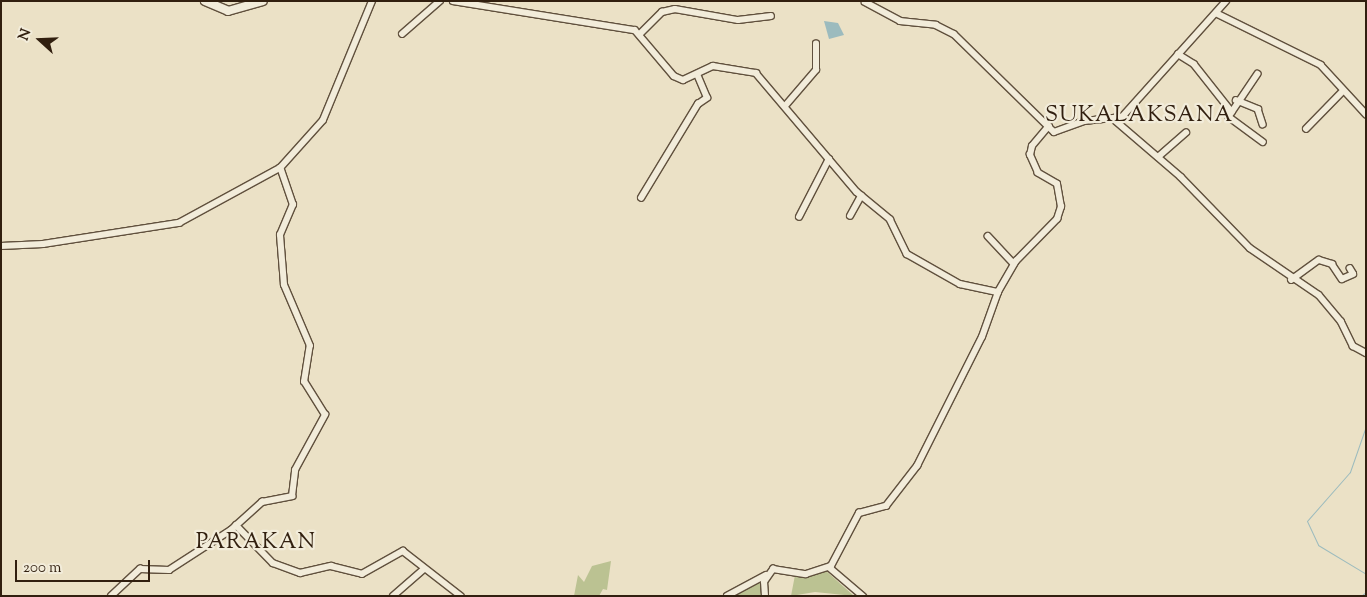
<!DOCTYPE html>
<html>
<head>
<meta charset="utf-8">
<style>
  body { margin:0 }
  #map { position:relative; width:1367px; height:597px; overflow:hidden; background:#ebe1c6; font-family:"Sorts Mill Goudy",serif }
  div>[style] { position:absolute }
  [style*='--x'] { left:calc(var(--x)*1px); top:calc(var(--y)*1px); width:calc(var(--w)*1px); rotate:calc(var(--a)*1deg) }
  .green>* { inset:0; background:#bbc292 }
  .water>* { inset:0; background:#9cbbbe }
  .stream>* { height:1px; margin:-0.5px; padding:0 0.5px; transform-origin:0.5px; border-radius:0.5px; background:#9cbbbe }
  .roads { filter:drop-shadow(1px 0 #60503d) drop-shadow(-1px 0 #60503d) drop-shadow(0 1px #60503d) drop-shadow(0 -1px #60503d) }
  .minor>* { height:5.5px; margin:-2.75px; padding:0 2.75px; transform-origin:2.75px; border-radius:2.75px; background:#f2ecda }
  .secondary>* { height:8px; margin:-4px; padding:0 4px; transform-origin:4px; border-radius:4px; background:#f2ecda }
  span { translate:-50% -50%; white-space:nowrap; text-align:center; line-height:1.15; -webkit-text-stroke:4.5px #f2ecda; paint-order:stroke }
  .quarter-label { font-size:22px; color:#311f0f; letter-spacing:1px }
  .frame { position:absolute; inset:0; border:2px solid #311f0f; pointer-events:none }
  .north { position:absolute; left:15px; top:15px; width:50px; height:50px; -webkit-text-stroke:4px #f2ecda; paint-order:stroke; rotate:290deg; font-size:14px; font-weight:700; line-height:20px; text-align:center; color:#311f0f }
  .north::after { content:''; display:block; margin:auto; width:18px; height:22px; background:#311f0f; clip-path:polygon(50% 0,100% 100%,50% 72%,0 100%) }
  .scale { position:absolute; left:15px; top:560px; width:135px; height:22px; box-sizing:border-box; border:2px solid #311f0f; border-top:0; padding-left:6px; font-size:15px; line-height:18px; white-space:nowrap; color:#311f0f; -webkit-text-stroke:4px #f2ecda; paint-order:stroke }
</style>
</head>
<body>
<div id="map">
  <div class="green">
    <i style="clip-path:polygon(611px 561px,607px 590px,603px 589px,599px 596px,574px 596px,578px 575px,584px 582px,592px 566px)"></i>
    <i style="clip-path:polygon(825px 570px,854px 596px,815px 592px,791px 596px,795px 575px)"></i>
    <i style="clip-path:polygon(763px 578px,763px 596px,731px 596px)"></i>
  </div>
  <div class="water">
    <i style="clip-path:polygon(824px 21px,838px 23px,844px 35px,829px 39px)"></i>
  </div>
  <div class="stream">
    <i style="--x:1366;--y:426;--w:49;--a:109.2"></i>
    <i style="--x:1350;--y:472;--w:65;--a:131.3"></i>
    <i style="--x:1307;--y:521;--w:26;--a:65"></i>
    <i style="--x:1318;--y:545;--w:56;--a:31.1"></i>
    <i style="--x:1361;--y:596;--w:6;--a:-39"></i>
  </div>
  <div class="roads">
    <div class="minor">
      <i style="--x:453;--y:1;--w:184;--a:9.1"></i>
      <i style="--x:635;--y:30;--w:60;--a:49.7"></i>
      <i style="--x:674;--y:76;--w:10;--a:24"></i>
      <i style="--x:683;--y:80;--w:33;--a:-25"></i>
      <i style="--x:713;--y:66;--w:44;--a:9.2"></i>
      <i style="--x:756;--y:73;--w:156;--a:49.7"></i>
      <i style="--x:857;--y:192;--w:43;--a:39.3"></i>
      <i style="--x:890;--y:219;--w:39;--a:64"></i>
      <i style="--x:907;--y:254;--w:61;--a:29.5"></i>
      <i style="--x:960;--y:284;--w:39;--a:12"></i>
      <i style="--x:865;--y:2;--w:40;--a:28"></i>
      <i style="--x:900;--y:21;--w:36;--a:6"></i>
      <i style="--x:936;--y:25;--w:20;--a:27"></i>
      <i style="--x:954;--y:34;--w:140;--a:44.4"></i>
      <i style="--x:1054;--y:132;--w:32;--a:-20"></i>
      <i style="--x:1084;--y:121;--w:38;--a:-6"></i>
      <i style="--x:1122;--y:117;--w:156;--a:-48.1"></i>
      <i style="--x:1216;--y:13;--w:117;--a:26.3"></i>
      <i style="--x:1321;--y:65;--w:67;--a:47.4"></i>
      <i style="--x:402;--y:34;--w:50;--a:-41"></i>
      <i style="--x:640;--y:34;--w:31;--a:-45"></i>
      <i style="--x:662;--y:12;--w:13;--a:-13"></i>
      <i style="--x:675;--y:9;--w:64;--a:9.9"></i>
      <i style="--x:738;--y:20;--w:33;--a:-7"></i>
      <i style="--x:1178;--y:54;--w:19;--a:32"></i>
      <i style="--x:1194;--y:64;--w:61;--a:51.6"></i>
      <i style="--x:1258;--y:74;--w:52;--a:124"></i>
      <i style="--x:1229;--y:117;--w:42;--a:36.3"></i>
      <i style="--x:1236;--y:100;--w:24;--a:22"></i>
      <i style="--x:1258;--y:109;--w:16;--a:72"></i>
      <i style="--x:786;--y:105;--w:46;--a:-49.4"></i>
      <i style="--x:816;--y:70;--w:26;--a:-90"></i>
      <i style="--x:1116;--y:121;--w:86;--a:40.7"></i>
      <i style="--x:1181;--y:177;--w:99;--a:45.8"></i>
      <i style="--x:1250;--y:248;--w:83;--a:34.3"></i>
      <i style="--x:1319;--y:295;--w:34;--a:50"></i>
      <i style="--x:1341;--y:321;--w:28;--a:64"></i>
      <i style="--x:1353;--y:346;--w:15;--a:28"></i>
      <i style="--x:1306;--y:129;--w:53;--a:-45.8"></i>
      <i style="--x:1158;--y:157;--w:37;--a:-41"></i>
      <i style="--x:641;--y:198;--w:110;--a:-58.8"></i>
      <i style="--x:698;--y:104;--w:11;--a:-34"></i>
      <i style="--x:707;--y:98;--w:25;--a:-113"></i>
      <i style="--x:850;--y:216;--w:23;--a:-61"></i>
      <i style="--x:799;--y:217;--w:65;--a:-62.7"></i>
      <i style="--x:988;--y:236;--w:38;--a:47"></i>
      <i style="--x:1;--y:246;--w:42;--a:-2.7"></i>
      <i style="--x:43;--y:244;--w:138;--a:-8.8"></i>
      <i style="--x:179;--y:223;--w:115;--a:-28.6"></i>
      <i style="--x:280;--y:168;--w:64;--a:-48.1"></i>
      <i style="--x:323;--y:120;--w:129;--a:-67.6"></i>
      <i style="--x:1291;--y:280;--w:34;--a:-36"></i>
      <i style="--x:1319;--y:260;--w:14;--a:17"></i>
      <i style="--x:1332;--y:264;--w:18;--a:56"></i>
      <i style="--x:1342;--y:279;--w:12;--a:-24"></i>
      <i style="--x:1353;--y:274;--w:6;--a:-121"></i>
      <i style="--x:236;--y:525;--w:53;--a:45.8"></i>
      <i style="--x:273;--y:563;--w:29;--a:20"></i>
      <i style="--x:300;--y:573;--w:32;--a:-13"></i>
      <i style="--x:331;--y:566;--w:32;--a:14"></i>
      <i style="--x:362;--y:574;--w:47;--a:-29.3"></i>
      <i style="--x:403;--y:551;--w:73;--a:37.8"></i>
      <i style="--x:829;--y:567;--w:45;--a:40.5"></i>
      <i style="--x:111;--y:596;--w:40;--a:-43"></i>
      <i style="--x:140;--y:569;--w:29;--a:2"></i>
      <i style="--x:169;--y:570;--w:74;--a:-32.8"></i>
      <i style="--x:231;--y:530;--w:42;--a:-42.1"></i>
      <i style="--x:262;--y:502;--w:31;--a:-11"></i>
      <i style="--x:292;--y:496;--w:26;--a:-83"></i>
      <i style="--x:295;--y:470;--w:63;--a:-61.4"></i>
      <i style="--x:325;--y:415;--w:39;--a:-122"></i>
      <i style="--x:304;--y:382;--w:36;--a:-81"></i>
      <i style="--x:310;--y:346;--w:66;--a:-113.1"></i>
      <i style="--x:284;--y:285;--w:50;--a:-94.6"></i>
      <i style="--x:280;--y:235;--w:33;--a:-67"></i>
      <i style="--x:293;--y:205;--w:39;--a:-109"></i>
      <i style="--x:393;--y:596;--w:41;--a:-41.1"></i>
      <i style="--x:727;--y:596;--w:44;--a:-28.3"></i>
      <i style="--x:765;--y:596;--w:14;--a:-94"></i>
      <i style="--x:764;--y:582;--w:16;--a:-55"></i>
      <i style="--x:773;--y:569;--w:33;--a:9"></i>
      <i style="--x:806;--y:574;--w:26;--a:-18"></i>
      <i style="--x:831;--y:566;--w:60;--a:-62.2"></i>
      <i style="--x:859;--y:513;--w:28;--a:-15"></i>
      <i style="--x:886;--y:506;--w:51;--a:-52.2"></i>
      <i style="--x:917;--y:466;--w:144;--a:-63.3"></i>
      <i style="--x:982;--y:337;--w:48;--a:-70.4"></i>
      <i style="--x:998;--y:292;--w:36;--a:-60"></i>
      <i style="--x:1016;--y:261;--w:59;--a:-45.7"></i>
      <i style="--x:1057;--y:219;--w:13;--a:-72"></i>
      <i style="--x:1061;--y:207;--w:23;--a:-100"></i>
      <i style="--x:1057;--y:184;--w:22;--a:-150"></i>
      <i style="--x:1038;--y:173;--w:20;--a:-114"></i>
      <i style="--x:1030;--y:155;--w:9;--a:-77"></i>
      <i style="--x:1032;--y:146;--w:26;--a:-50"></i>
    </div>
    <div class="secondary">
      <i style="--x:205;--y:1;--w:25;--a:23"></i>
      <i style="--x:228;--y:11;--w:36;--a:-16"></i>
    </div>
  </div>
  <div class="quarter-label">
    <span style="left:1139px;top:117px">SUKALAKSANA</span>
    <span style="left:256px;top:544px">PARAKAN</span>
  </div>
  <div class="frame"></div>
  <div class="north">N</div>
  <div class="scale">200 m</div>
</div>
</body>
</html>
